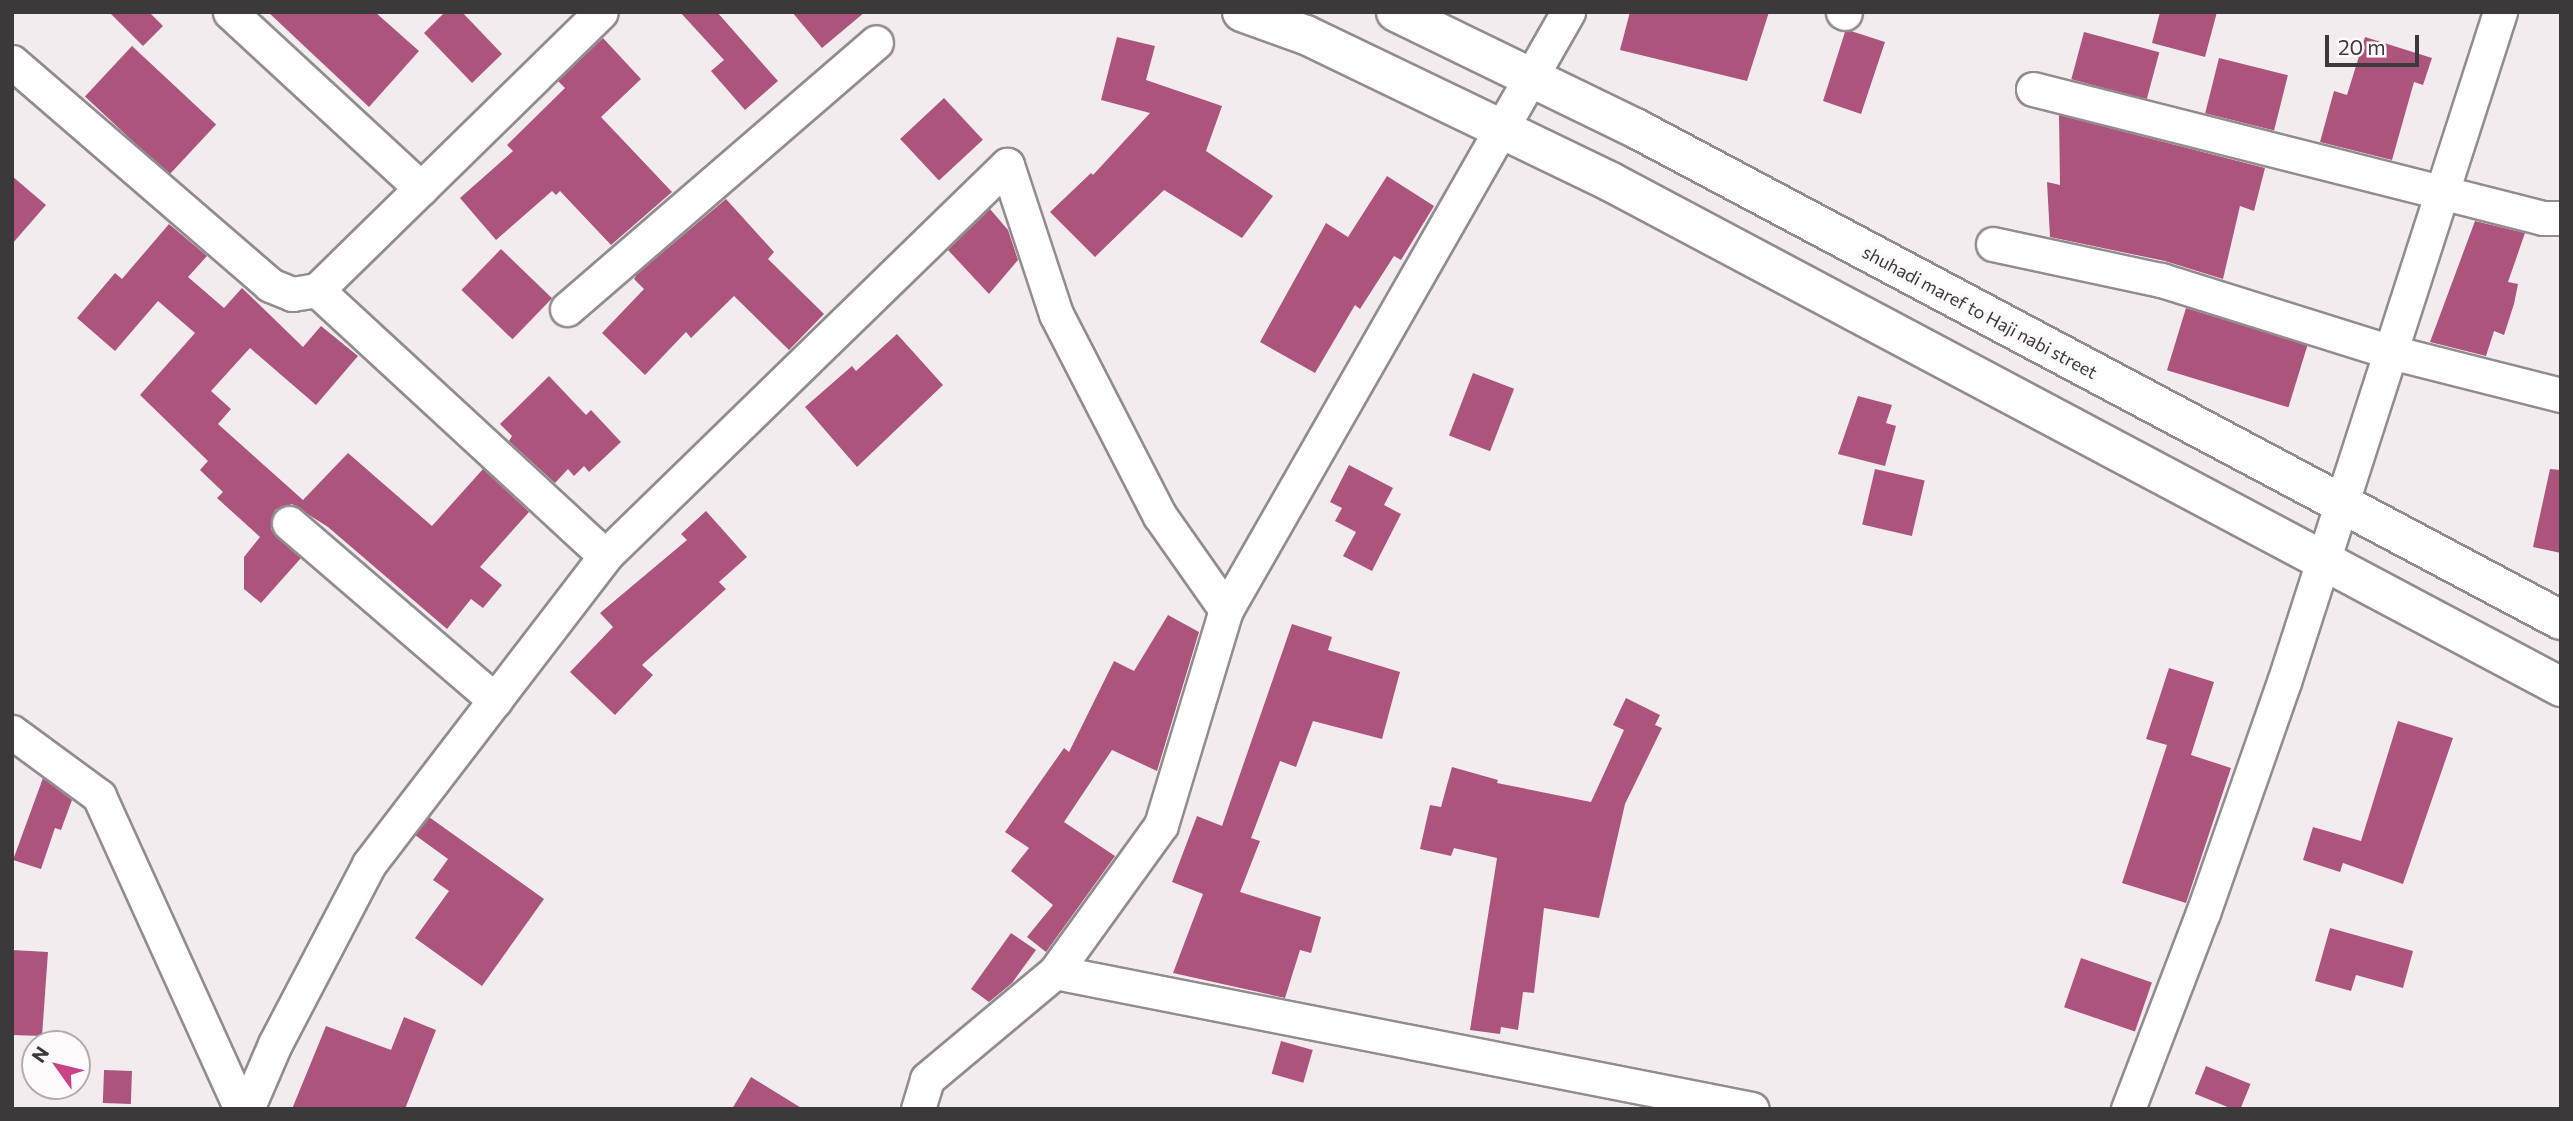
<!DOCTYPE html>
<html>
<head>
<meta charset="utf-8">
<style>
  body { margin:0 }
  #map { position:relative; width:2573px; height:1121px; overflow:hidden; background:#f3ecef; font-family:Commissioner,sans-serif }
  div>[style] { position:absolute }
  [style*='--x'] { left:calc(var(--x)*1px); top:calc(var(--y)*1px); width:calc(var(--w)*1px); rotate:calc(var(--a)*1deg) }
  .building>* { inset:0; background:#ad547d; transform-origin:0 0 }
  .roads { filter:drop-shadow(2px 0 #928c8e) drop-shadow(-2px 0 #928c8e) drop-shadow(0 2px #928c8e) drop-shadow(0 -2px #928c8e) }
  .street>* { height:33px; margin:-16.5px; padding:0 16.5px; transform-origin:16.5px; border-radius:16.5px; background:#fff }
  .secondary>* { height:38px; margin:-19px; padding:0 19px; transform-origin:19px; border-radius:19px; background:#fff }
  span { translate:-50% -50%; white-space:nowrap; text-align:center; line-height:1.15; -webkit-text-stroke:7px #fffafc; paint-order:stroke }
  .street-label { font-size:18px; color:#3c393a }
  .frame { position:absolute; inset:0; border:14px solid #3c393a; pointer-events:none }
  .north { position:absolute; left:21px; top:1030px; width:70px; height:70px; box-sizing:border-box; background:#fffafc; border:2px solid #b1adae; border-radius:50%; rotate:304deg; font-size:19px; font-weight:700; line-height:28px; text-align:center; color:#3c393a }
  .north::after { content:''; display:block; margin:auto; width:24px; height:32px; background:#c94487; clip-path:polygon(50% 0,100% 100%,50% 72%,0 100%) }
  .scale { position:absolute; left:2325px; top:35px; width:94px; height:32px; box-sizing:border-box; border:4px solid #3c393a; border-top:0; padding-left:9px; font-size:21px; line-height:24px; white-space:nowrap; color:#3c393a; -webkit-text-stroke:5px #fffafc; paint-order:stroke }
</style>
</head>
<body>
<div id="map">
  <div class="building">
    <i style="clip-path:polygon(109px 12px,149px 12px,163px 26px,143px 46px)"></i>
    <i style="clip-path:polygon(268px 12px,375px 12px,419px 51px,369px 107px)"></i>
    <i style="clip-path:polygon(445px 12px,462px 12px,502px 54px,472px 83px,424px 33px)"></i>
    <i style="clip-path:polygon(680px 12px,717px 12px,778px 81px,745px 110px,711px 71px,724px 60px)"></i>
    <i style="clip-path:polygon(792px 12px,865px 12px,822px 48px)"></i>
    <i style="clip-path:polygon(1630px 12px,1769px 12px,1747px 81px,1620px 50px)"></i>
    <i style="clip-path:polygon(2160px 12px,2217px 12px,2205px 57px,2152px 43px)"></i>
    <i style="clip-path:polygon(1851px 31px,1885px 42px,1861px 114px,1823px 101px,1845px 32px)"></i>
    <i style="left:2084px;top:32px;width:78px;height:49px;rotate:15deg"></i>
    <i style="clip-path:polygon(1117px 37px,1155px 46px,1146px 80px,1222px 106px,1206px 151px,1273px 196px,1242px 238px,1164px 190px,1095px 257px,1050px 212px,1091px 173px,1093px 175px,1150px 113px,1101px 100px)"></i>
    <i style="clip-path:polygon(2365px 37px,2432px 58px,2423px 85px,2414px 82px,2392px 160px,2320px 142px,2334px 91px,2347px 95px)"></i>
    <i style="clip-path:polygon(603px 38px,641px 79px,601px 117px,672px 192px,611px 245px,560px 191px,556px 195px,552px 191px,496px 240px,460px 198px,513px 151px,507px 145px,565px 88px,558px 81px)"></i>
    <i style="left:132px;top:46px;width:115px;height:69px;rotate:43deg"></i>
    <i style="left:2219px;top:58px;width:71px;height:57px;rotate:14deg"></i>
    <i style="left:944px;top:98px;width:57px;height:60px;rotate:47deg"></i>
    <i style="clip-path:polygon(2059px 115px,2265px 168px,2254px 211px,2240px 206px,2223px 279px,2165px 261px,2050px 237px,2047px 182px,2060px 185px)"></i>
    <i style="clip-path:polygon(12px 176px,46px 205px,12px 244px)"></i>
    <i style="clip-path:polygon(1387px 176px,1434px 206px,1401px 260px,1394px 256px,1360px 309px,1355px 305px,1315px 373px,1260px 342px,1326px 223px,1348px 237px)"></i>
    <i style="clip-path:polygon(726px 199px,774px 252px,768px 259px,824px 314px,789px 350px,734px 296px,691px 338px,686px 332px,645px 375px,602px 333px,644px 289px,634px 279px,637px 274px)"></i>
    <i style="clip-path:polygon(990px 209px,1008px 230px,1018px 260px,989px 294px,948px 250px)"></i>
    <i style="clip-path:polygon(2475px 221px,2525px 233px,2508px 282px,2518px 284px,2514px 304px,2504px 335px,2494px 331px,2486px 356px,2430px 342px)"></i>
    <i style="clip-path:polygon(169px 224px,207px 256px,188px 277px,224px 308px,242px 288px,303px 347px,321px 326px,358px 356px,316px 405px,250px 348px,211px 391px,231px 409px,218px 424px,303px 500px,348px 453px,432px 526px,483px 469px,529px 512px,480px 567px,502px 585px,483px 608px,471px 599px,447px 629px,328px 527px,292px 504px,275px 510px,271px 529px,301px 558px,261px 603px,244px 589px,244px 557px,260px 537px,217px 498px,223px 492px,200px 470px,208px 461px,140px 395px,195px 333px,158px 301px,115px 351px,77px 318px,115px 273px,122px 279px)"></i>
    <i style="left:501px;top:249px;width:71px;height:57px;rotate:44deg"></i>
    <i style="left:2186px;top:308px;width:127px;height:65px;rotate:17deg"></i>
    <i style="clip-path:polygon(897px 334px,943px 385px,857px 467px,805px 407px,852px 366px,856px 371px)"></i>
    <i style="left:1473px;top:373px;width:44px;height:67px;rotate:21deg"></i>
    <i style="clip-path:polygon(549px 376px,586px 415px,591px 410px,621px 442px,589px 472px,584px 466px,574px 476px,568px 469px,555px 483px,509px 441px,512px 436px,500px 424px)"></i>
    <i style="clip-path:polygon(1858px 396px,1892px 405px,1886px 423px,1896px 426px,1885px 466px,1838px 454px)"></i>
    <i style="clip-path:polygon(1349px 465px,1393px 488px,1384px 505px,1401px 514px,1372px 571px,1343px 556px,1356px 532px,1335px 521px,1342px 508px,1330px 502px)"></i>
    <i style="left:1875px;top:469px;width:51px;height:57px;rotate:13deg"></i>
    <i style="clip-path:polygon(2550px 469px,2561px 470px,2561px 553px,2533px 547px)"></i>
    <i style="clip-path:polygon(706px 511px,747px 557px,719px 582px,726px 589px,642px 665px,653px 675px,615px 715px,570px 672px,613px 627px,600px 613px,687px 540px,681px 534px)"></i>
    <i style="clip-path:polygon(1168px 615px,1199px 632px,1157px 771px,1112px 750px,1064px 822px,1115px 856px,1046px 952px,1027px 937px,1053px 905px,1011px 871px,1029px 848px,1005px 832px,1064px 748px,1069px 752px,1114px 661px,1134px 671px)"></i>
    <i style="clip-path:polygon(1292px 624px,1332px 637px,1328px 650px,1400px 672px,1382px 739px,1313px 721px,1296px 767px,1280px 761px,1251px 838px,1260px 841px,1240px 892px,1321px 917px,1311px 953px,1300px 950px,1285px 998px,1173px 973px,1203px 894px,1172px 882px,1197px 816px,1222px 826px)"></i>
    <i style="clip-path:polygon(2169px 668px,2214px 682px,2191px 755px,2231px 768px,2186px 903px,2122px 883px,2167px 745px,2146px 739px)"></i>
    <i style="clip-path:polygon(1626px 698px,1660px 715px,1655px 725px,1662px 728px,1625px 804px,1599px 918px,1544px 908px,1534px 993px,1523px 992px,1518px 1030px,1501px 1027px,1500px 1034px,1470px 1030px,1497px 858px,1454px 848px,1451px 856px,1420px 849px,1430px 805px,1441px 807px,1452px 767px,1498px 780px,1497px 783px,1591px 802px,1624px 730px,1613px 725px)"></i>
    <i style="clip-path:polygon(2398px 721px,2453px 738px,2403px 884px,2343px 863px,2340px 872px,2303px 860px,2313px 827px,2361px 841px)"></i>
    <i style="clip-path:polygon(43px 778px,72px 800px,61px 830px,55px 828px,41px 869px,13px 860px)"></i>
    <i style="clip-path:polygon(429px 817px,544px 899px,482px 986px,415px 938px,449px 891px,433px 880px,448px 859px,415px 835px)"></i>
    <i style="clip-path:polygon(2330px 928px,2413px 951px,2403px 988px,2356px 975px,2351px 991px,2315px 981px)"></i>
    <i style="clip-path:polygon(1011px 933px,1036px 950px,1012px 983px,989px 1002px,971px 989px)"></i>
    <i style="clip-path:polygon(12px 950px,48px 952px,42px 1036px,12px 1035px)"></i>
    <i style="left:2081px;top:958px;width:75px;height:52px;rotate:19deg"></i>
    <i style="clip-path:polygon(404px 1017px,436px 1030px,405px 1109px,292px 1109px,326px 1026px,391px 1050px)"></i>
    <i style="left:1281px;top:1041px;width:33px;height:34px;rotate:16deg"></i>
    <i style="left:2206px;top:1066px;width:48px;height:30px;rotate:22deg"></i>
    <i style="left:104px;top:1070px;width:28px;height:33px;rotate:2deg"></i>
    <i style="clip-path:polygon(751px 1077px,803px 1109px,732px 1109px)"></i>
  </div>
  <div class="roads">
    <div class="street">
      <i style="--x:230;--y:12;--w:260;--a:42.7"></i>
      <i style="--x:1843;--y:12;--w:2;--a:27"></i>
      <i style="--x:12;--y:62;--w:341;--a:40.8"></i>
      <i style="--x:270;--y:285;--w:24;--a:22"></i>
      <i style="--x:292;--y:294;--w:25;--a:-9"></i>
      <i style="--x:317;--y:290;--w:392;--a:42.7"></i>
      <i style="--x:2033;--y:89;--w:526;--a:14.19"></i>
      <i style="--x:2543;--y:218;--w:18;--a:0"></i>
      <i style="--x:1993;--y:244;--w:172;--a:12.1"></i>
      <i style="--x:2161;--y:280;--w:241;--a:17.4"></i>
      <i style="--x:2391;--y:352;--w:175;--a:14.2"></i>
      <i style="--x:317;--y:290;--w:397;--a:-44.4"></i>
      <i style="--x:567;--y:309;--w:408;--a:-40.8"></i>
      <i style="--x:289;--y:523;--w:272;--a:40.7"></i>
      <i style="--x:12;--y:732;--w:108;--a:36.3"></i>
      <i style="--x:99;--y:796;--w:344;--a:65.6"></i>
      <i style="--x:1055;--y:972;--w:181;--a:-54.2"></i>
      <i style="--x:1161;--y:825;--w:225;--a:-73.2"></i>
      <i style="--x:1226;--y:610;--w:689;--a:-60.23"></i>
      <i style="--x:247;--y:1109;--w:71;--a:-66.7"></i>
      <i style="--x:275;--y:1044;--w:203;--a:-62.4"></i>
      <i style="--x:369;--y:864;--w:388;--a:-52.5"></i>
      <i style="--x:605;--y:556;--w:561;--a:-44.21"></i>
      <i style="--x:1007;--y:165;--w:157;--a:71.8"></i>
      <i style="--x:1056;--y:314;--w:227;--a:62.8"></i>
      <i style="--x:1160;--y:516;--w:115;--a:54.9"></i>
      <i style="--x:918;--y:1109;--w:31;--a:-73"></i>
      <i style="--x:927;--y:1079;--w:167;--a:-39.9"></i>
      <i style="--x:1055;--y:972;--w:710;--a:11.12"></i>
      <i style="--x:2128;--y:1109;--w:210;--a:-69.1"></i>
      <i style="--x:2203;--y:913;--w:245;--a:-70.7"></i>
      <i style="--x:2284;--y:682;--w:704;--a:-72.13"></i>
    </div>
    <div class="secondary">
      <i style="--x:1242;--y:12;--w:68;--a:19.8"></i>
      <i style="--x:1306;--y:35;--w:339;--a:25.7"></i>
      <i style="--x:1611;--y:182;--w:1076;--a:27.99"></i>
      <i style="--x:1396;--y:12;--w:268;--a:25.9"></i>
      <i style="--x:1637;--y:129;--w:1046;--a:27.99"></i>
    </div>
  </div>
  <div class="street-label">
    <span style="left:1980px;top:312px;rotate:28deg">shuhadi maref to Haji nabi street</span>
  </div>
  <div class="frame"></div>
  <div class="north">N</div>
  <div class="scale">20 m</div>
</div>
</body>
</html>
